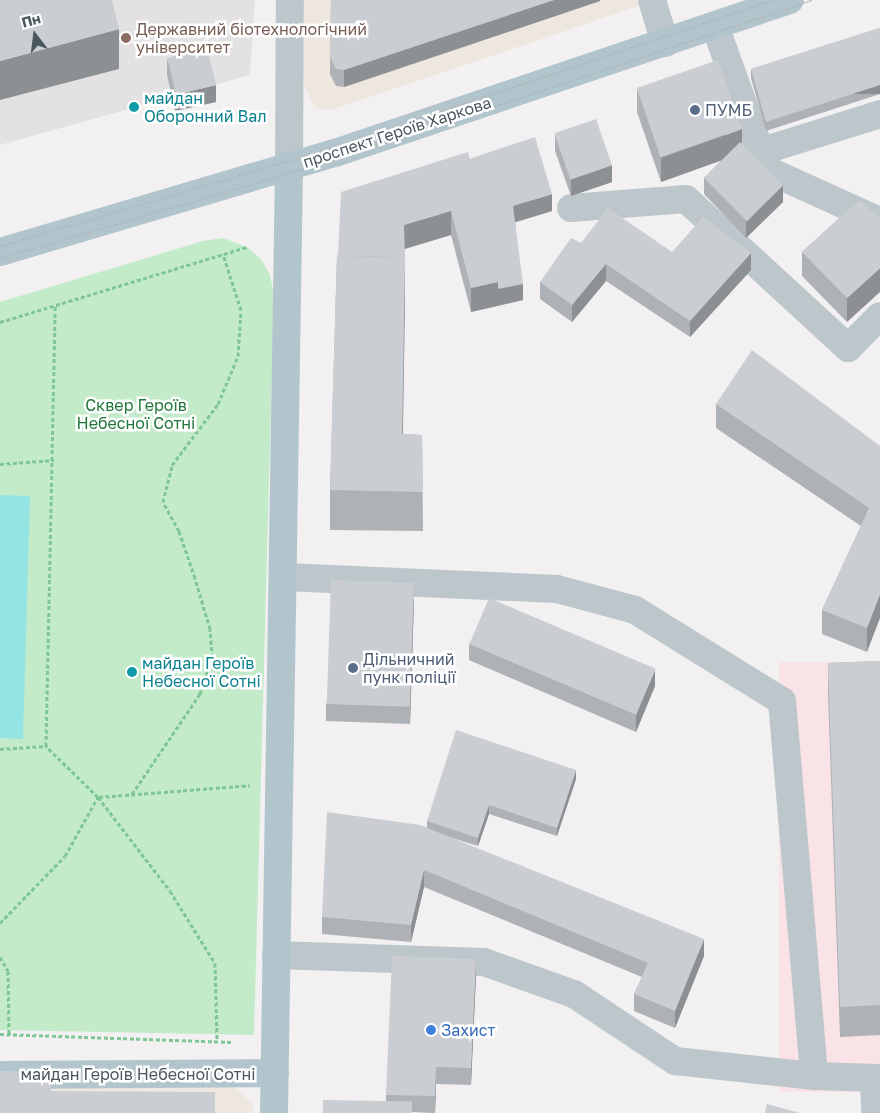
<!DOCTYPE html>
<html>
<head>
<meta charset="utf-8">
<style>
  body { margin:0 }
  #map { position:relative; width:880px; height:1113px; overflow:hidden; background:#f2f0f1; font-family:"Golos Text",sans-serif }
  div>[style] { position:absolute }
  [style*='--x'] { left:calc(var(--x)*1px); top:calc(var(--y)*1px); width:calc(var(--w)*1px); rotate:calc(var(--a)*1deg) }
  .commercial>* { inset:0; background:#ede7e0 }
  .education>* { inset:0; background:#e3e1e2 }
  .medical>* { inset:0; background:#f9e3e6; transform-origin:0 0 }
  .green>* { inset:0; background:#c3ebca }
  .water>* { inset:0; background:#94e4e3 }
  .path>* { height:3px; margin-top:-1.5px; transform-origin:0; background:repeating-linear-gradient(90deg,#7ec693 0 4px,transparent 0 6.5px) }
  .minor>* { height:28px; margin:-14px; padding:0 14px; transform-origin:14px; border-radius:14px; background:#bdc7cb }
  .major>* { height:28px; margin:-14px; padding:0 14px; transform-origin:14px; border-radius:14px; background:#b2c5cc }
  .tram>* { height:1px; margin:-0.5px; padding:0 0.5px; transform-origin:0.5px; border-radius:0.5px; background:#b3b7ba }
  .wall>* { inset:0; background:#aeb1b5 }
  .shaded-wall>* { inset:0; background:#8d9093; transform-origin:0 0 }
  .building>* { inset:0; background:#caced2; transform-origin:0 0 }
  .dots>* { width:14px; height:14px; translate:-50% -50%; box-sizing:border-box; border:2px solid #fff; border-radius:50% }
  span { translate:-50% -50%; white-space:nowrap; text-align:center; line-height:1.15; -webkit-text-stroke:5px #fff; paint-order:stroke }
  .education-label { font-size:16px; color:#785e54 }
  .left { translate:0 -50%; text-align:left }
  .culture-label { font-size:16px; color:#0d838f }
  .service-label { font-size:16px; color:#4e5e75 }
  .street-label { font-size:16px; color:#4a575c }
  .park-label { font-size:16px; color:#207739 }
  .shop-label { font-size:16px; color:#366cbe }
  .north { position:absolute; left:10px; top:10px; width:50px; height:50px; -webkit-text-stroke:4px #fff; paint-order:stroke; rotate:345deg; font-size:14px; font-weight:700; line-height:20px; text-align:center; color:#4a575c }
  .north::after { content:''; display:block; margin:auto; width:18px; height:22px; background:#4a575c; clip-path:polygon(50% 0,100% 100%,50% 72%,0 100%) }
</style>
</head>
<body>
<div id="map">
  <div class="commercial">
    <i style="clip-path:polygon(304px 0,641px 0,642px 5px,331px 110px,319px 109px,312px 103px,304px 84px)"></i>
    <i style="clip-path:polygon(232px 1084px,253px 1105px,252px 1113px,0 1113px,0 1086px)"></i>
  </div>
  <div class="education">
    <i style="clip-path:polygon(0 0,255px 0,250px 75px,0 145px)"></i>
  </div>
  <div class="medical">
    <i style="left:880px;top:662px;width:430px;height:101px;rotate:90deg"></i>
  </div>
  <div class="green">
    <i style="clip-path:polygon(223px 238px,247px 247px,261px 259px,270px 275px,274px 295px,254px 1035px,0 1030px,0 302px,203px 241px)"></i>
  </div>
  <div class="water">
    <i style="clip-path:polygon(0 495px,30px 496px,23px 739px,0 738px)"></i>
  </div>
  <div class="path">
    <i style="--x:0;--y:322;--w:258;--a:-16.9"></i>
    <i style="--x:0;--y:464;--w:54;--a:-4.2"></i>
    <i style="--x:0;--y:749;--w:46;--a:-3.7"></i>
    <i style="--x:132;--y:794;--w:121;--a:-55.8"></i>
    <i style="--x:200;--y:694;--w:39;--a:-72"></i>
    <i style="--x:212;--y:657;--w:28;--a:-94"></i>
    <i style="--x:210;--y:629;--w:53;--a:-106.4"></i>
    <i style="--x:195;--y:578;--w:50;--a:-108.8"></i>
    <i style="--x:179;--y:531;--w:33;--a:-119"></i>
    <i style="--x:163;--y:502;--w:38;--a:-76"></i>
    <i style="--x:172;--y:465;--w:76;--a:-53"></i>
    <i style="--x:218;--y:404;--w:52;--a:-67.4"></i>
    <i style="--x:238;--y:356;--w:46;--a:-86.3"></i>
    <i style="--x:241;--y:310;--w:59;--a:-107.8"></i>
    <i style="--x:98;--y:797;--w:118;--a:52.5"></i>
    <i style="--x:170;--y:891;--w:85;--a:58"></i>
    <i style="--x:215;--y:963;--w:76;--a:88.5"></i>
    <i style="--x:99;--y:797;--w:151;--a:-4.5"></i>
    <i style="--x:0;--y:923;--w:93;--a:-45.9"></i>
    <i style="--x:65;--y:856;--w:68;--a:-60.8"></i>
    <i style="--x:98;--y:797;--w:73;--a:-135.6"></i>
    <i style="--x:46;--y:746;--w:441;--a:-88.8"></i>
    <i style="--x:0;--y:957;--w:16;--a:60"></i>
    <i style="--x:8;--y:971;--w:63;--a:89.1"></i>
    <i style="--x:0;--y:1034;--w:232;--a:2"></i>
  </div>
  <div class="minor">
    <i style="--x:652;--y:0;--w:45;--a:73.2"></i>
    <i style="--x:715;--y:26;--w:153;--a:70.1"></i>
    <i style="--x:767;--y:170;--w:124;--a:24.3"></i>
    <i style="--x:759;--y:152;--w:127;--a:-17.4"></i>
    <i style="--x:289;--y:167;--w:167;--a:-89.7"></i>
    <i style="--x:571;--y:208;--w:115;--a:-4.5"></i>
    <i style="--x:686;--y:199;--w:220;--a:42.6"></i>
    <i style="--x:848;--y:348;--w:45;--a:-45"></i>
    <i style="--x:284;--y:577;--w:273;--a:2.5"></i>
    <i style="--x:557;--y:589;--w:81;--a:15.1"></i>
    <i style="--x:635;--y:610;--w:173;--a:31.8"></i>
    <i style="--x:782;--y:701;--w:376;--a:85.1"></i>
    <i style="--x:814;--y:1076;--w:66;--a:1.7"></i>
    <i style="--x:276;--y:955;--w:208;--a:1.9"></i>
    <i style="--x:484;--y:962;--w:96;--a:19.6"></i>
    <i style="--x:574;--y:994;--w:121;--a:33.6"></i>
    <i style="--x:675;--y:1061;--w:140;--a:6.2"></i>
    <i style="--x:874;--y:1078;--w:35;--a:88"></i>
  </div>
  <div class="major">
    <i style="--x:0;--y:252;--w:349;--a:-16.5"></i>
    <i style="--x:335;--y:153;--w:480;--a:-18.6"></i>
    <i style="--x:0;--y:1075;--w:275;--a:-0.4"></i>
    <i style="--x:274;--y:1113;--w:946;--a:-89.09"></i>
  </div>
  <div class="tram">
    <i style="--x:0;--y:246;--w:348;--a:-16.5"></i>
    <i style="--x:334;--y:147;--w:461;--a:-18.6"></i>
    <i style="--x:0;--y:258;--w:350;--a:-16.4"></i>
    <i style="--x:336;--y:159;--w:501;--a:-18.51"></i>
  </div>
  <div class="wall">
    <i style="clip-path:polygon(331px 0,600px 0,600px 1px,344px 87px,336px 86px,330px 74px)"></i>
    <i style="clip-path:polygon(880px 28px,880px 94px,766px 131px,751px 78px,751px 69px)"></i>
    <i style="clip-path:polygon(167px 59px,216px 102px,175px 111px,167px 75px)"></i>
    <i style="clip-path:polygon(637px 88px,742px 144px,783px 202px,746px 238px,704px 194px,704px 178px,722px 160px,661px 182px,637px 112px)"></i>
    <i style="clip-path:polygon(555px 134px,612px 182px,571px 196px,555px 151px)"></i>
    <i style="clip-path:polygon(469px 159px,552px 211px,515px 222px,523px 300px,471px 312px,451px 235px,405px 249px,405px 296px,403px 434px,422px 435px,423px 531px,330px 530px,330px 490px,337px 256px)"></i>
    <i style="clip-path:polygon(859px 200px,847px 322px,802px 276px,802px 252px)"></i>
    <i style="clip-path:polygon(581px 243px,672px 252px,751px 270px,690px 337px,606px 281px,572px 322px,540px 299px,540px 282px)"></i>
    <i style="clip-path:polygon(716px 404px,880px 446px,867px 652px,822px 634px,822px 610px,861px 526px,716px 428px)"></i>
    <i style="clip-path:polygon(414px 600px,410px 724px,326px 721px,326px 704px)"></i>
    <i style="clip-path:polygon(469px 644px,655px 686px,636px 732px,469px 660px)"></i>
    <i style="clip-path:polygon(880px 661px,880px 1035px,840px 1037px,828px 693px,828px 663px)"></i>
    <i style="clip-path:polygon(576px 779px,557px 836px,489px 814px,478px 846px,446px 836px,704px 956px,675px 1028px,634px 1011px,634px 994px,642px 977px,424px 887px,411px 942px,322px 934px,322px 917px,427px 828px,427px 821px)"></i>
    <i style="clip-path:polygon(476px 976px,471px 1085px,436px 1084px,435px 1113px,412px 1112px,412px 1113px,386px 1101px,386px 1095px)"></i>
  </div>
  <div class="shaded-wall">
    <i style="clip-path:polygon(554px 0,600px 0,600px 1px,344px 87px,344px 70px)"></i>
    <i style="clip-path:polygon(119px 29px,119px 69px,0 100px,0 61px)"></i>
    <i style="clip-path:polygon(216px 85px,216px 102px,175px 111px,175px 95px)"></i>
    <i style="left:880px;top:85px;width:9px;height:120px;rotate:90deg"></i>
    <i style="clip-path:polygon(742px 129px,742px 153px,661px 182px,661px 158px)"></i>
    <i style="clip-path:polygon(612px 165px,612px 182px,571px 196px,571px 179px)"></i>
    <i style="clip-path:polygon(783px 185px,783px 202px,746px 238px,746px 221px)"></i>
    <i style="clip-path:polygon(552px 194px,552px 211px,513px 223px,513px 206px)"></i>
    <i style="clip-path:polygon(451px 211px,451px 235px,404px 249px,404px 225px)"></i>
    <i style="clip-path:polygon(751px 253px,751px 270px,690px 337px,690px 321px)"></i>
    <i style="clip-path:polygon(405px 257px,405px 296px,402px 474px,402px 434px)"></i>
    <i style="clip-path:polygon(606px 264px,606px 281px,572px 322px,572px 305px)"></i>
    <i style="clip-path:polygon(880px 268px,880px 292px,847px 322px,847px 298px)"></i>
    <i style="clip-path:polygon(498px 282px,523px 284px,523px 300px,471px 312px,471px 288px)"></i>
    <i style="clip-path:polygon(414px 583px,414px 600px,410px 724px,410px 707px)"></i>
    <i style="clip-path:polygon(880px 594px,880px 618px,867px 652px,867px 628px)"></i>
    <i style="clip-path:polygon(655px 670px,655px 686px,636px 732px,636px 715px)"></i>
    <i style="clip-path:polygon(576px 770px,576px 779px,557px 836px,557px 828px)"></i>
    <i style="clip-path:polygon(489px 805px,489px 814px,478px 846px,478px 838px)"></i>
    <i style="clip-path:polygon(424px 870px,424px 887px,411px 942px,411px 925px)"></i>
    <i style="clip-path:polygon(704px 939px,704px 956px,675px 1028px,675px 1011px)"></i>
    <i style="clip-path:polygon(476px 959px,476px 976px,471px 1085px,471px 1068px)"></i>
    <i style="clip-path:polygon(436px 1067px,436px 1084px,435px 1113px,435px 1096px)"></i>
  </div>
  <div class="building">
    <i style="clip-path:polygon(0 0,112px 0,119px 29px,0 61px)"></i>
    <i style="clip-path:polygon(331px 0,554px 0,344px 70px,336px 69px,330px 57px)"></i>
    <i style="clip-path:polygon(880px 28px,880px 85px,766px 122px,751px 69px)"></i>
    <i style="left:207px;top:48px;width:38px;height:41px;rotate:76deg"></i>
    <i style="left:718px;top:60px;width:73px;height:86px;rotate:71deg"></i>
    <i style="left:596px;top:119px;width:49px;height:44px;rotate:71deg"></i>
    <i style="clip-path:polygon(535px 137px,552px 194px,513px 206px,523px 284px,498px 289px,498px 282px,469px 159px)"></i>
    <i style="left:740px;top:142px;width:61px;height:51px;rotate:45deg"></i>
    <i style="clip-path:polygon(468px 152px,498px 282px,471px 288px,451px 211px,404px 225px,405px 257px,338px 256px,341px 192px)"></i>
    <i style="clip-path:polygon(859px 200px,880px 218px,880px 268px,847px 298px,802px 252px)"></i>
    <i style="clip-path:polygon(608px 208px,672px 252px,703px 217px,751px 253px,690px 321px,606px 264px,572px 305px,540px 282px,571px 238px,581px 243px)"></i>
    <i style="clip-path:polygon(337px 256px,405px 257px,402px 434px,422px 435px,423px 492px,330px 490px)"></i>
    <i style="clip-path:polygon(752px 350px,880px 446px,880px 594px,867px 628px,822px 610px,869px 508px,716px 404px)"></i>
    <i style="left:331px;top:580px;width:83px;height:124px;rotate:2deg"></i>
    <i style="left:489px;top:598px;width:181px;height:50px;rotate:23deg"></i>
    <i style="clip-path:polygon(880px 661px,880px 1005px,840px 1007px,828px 663px)"></i>
    <i style="clip-path:polygon(456px 730px,576px 770px,557px 828px,489px 805px,478px 838px,427px 821px)"></i>
    <i style="clip-path:polygon(327px 812px,420px 825px,704px 939px,675px 1011px,634px 994px,648px 963px,424px 870px,411px 925px,322px 917px)"></i>
    <i style="clip-path:polygon(392px 956px,476px 959px,471px 1068px,436px 1067px,435px 1096px,386px 1095px)"></i>
    <i style="clip-path:polygon(0 1071px,51px 1072px,51px 1091px,215px 1092px,215px 1113px,0 1113px)"></i>
    <i style="left:323px;top:1100px;width:89px;height:13px;rotate:1deg"></i>
    <i style="clip-path:polygon(767px 1104px,800px 1113px,765px 1113px)"></i>
  </div>
  <div class="dots">
    <i style="left:126px;top:38px;background:#8d6e63"></i>
    <i style="left:134px;top:107px;background:#0f9aa8"></i>
    <i style="left:695px;top:110px;background:#5c6f8a"></i>
    <i style="left:353px;top:668px;background:#5c6f8a"></i>
    <i style="left:132px;top:672px;background:#0f9aa8"></i>
    <i style="left:431px;top:1030px;background:#3f7fe0"></i>
  </div>
  <div class="education-label">
    <span class="left" style="left:136px;top:38px">Державний біотехнологічний<br>університет</span>
  </div>
  <div class="culture-label">
    <span class="left" style="left:144px;top:107px">майдан<br>Оборонний Вал</span>
    <span class="left" style="left:142px;top:672px">майдан Героїв<br>Небесної Сотні</span>
  </div>
  <div class="service-label">
    <span class="left" style="left:705px;top:110px">ПУМБ</span>
    <span class="left" style="left:363px;top:668px">Дільничний<br>пунк поліції</span>
  </div>
  <div class="street-label">
    <span style="left:397px;top:132px;rotate:-18deg">проспект Героїв Харкова</span>
    <span style="left:138px;top:1074px">майдан Героїв Небесної Сотні</span>
  </div>
  <div class="park-label">
    <span style="left:136px;top:414px">Сквер Героїв<br>Небесної Сотні</span>
  </div>
  <div class="shop-label">
    <span class="left" style="left:441px;top:1030px">Захист</span>
  </div>
  <div class="north">Пн</div>
</div>
</body>
</html>
